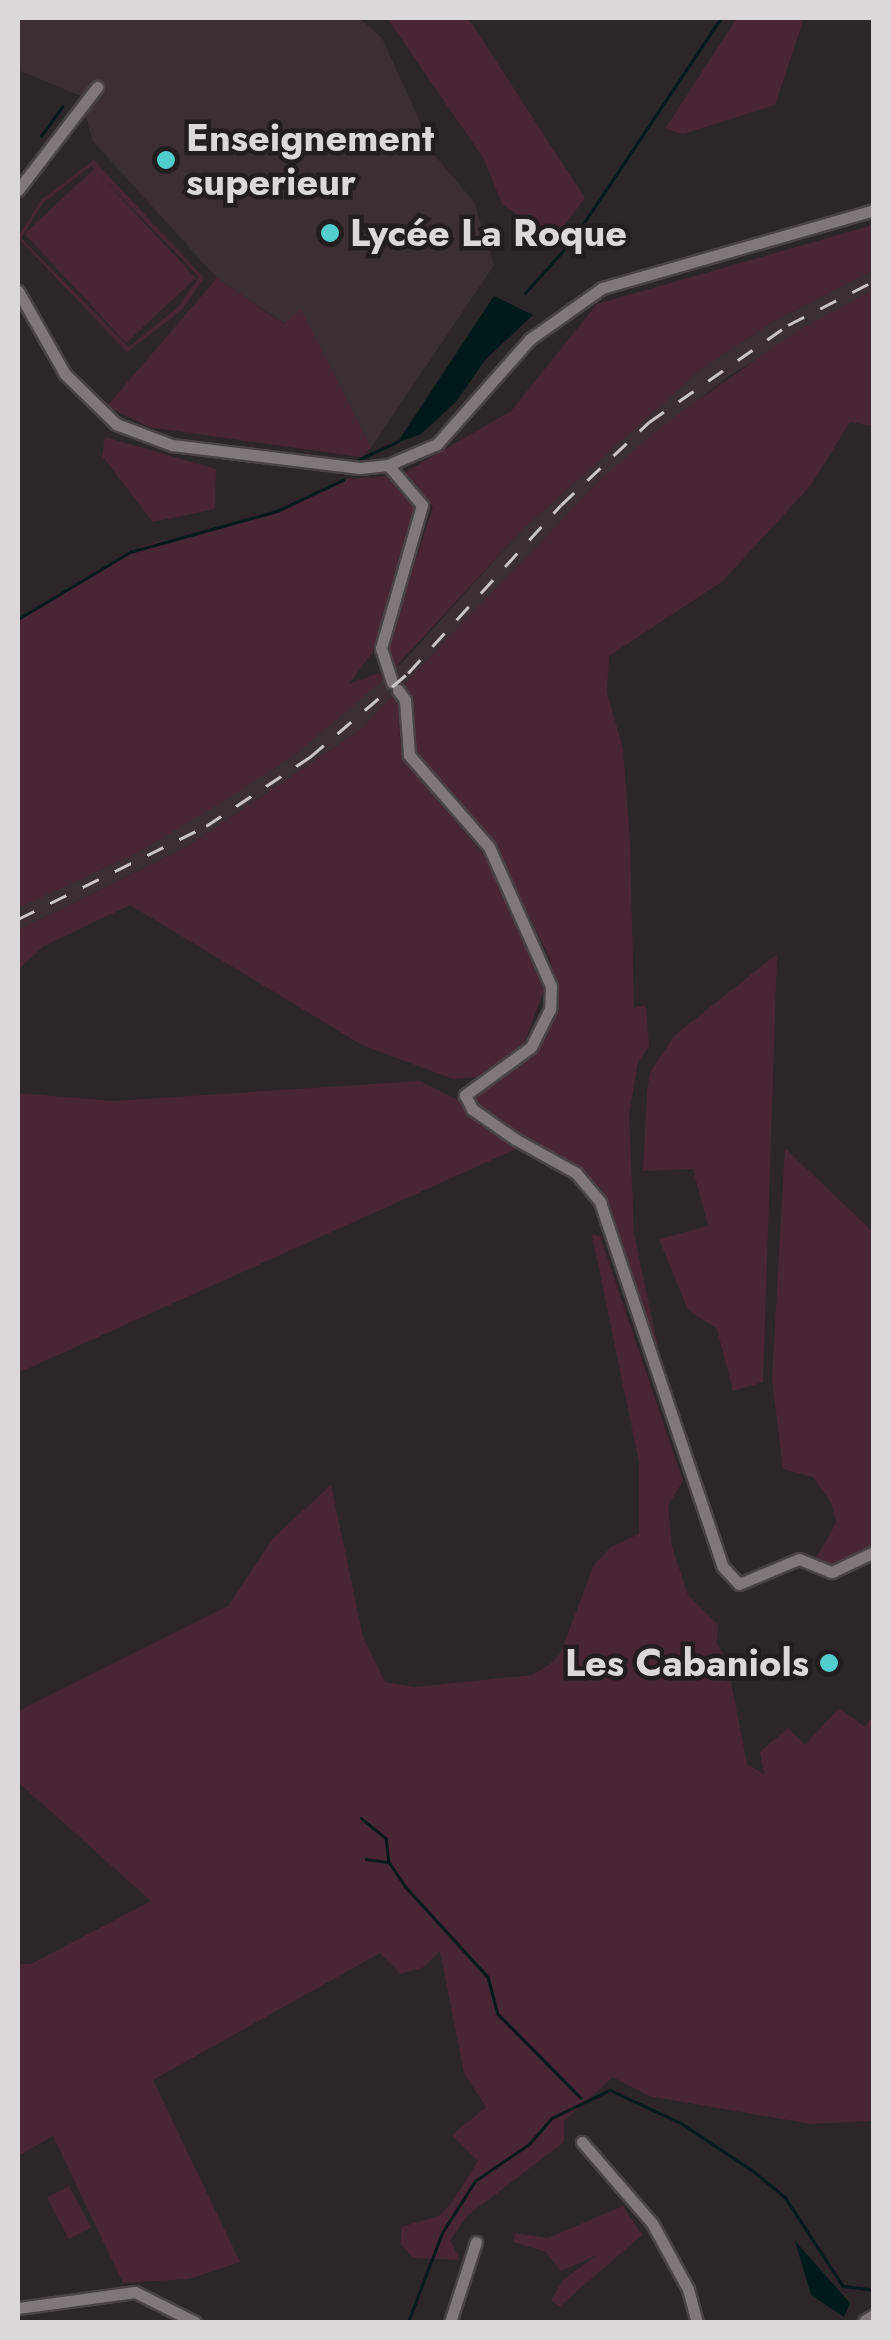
<!DOCTYPE html>
<html>
<head>
<meta charset="utf-8">
<style>
  body { margin:0 }
  #map { position:relative; width:891px; height:2340px; overflow:hidden; background:#2d2628; font-family:Jost,sans-serif }
  div>[style] { position:absolute }
  [style*='--x'] { left:calc(var(--x)*1px); top:calc(var(--y)*1px); width:calc(var(--w)*1px); rotate:calc(var(--a)*1deg) }
  .built>* { inset:0; background:#3c2f33 }
  .green>* { inset:0; background:#492633; transform-origin:0 0 }
  .water>* { inset:0; background:#001a1a }
  .stream>* { height:2.5px; margin:-1.25px; padding:0 1.25px; transform-origin:1.25px; border-radius:1.25px; background:#001a1a }
  .roads { filter:drop-shadow(2px 0 #494345) drop-shadow(-2px 0 #494345) drop-shadow(0 2px #494345) drop-shadow(0 -2px #494345) }
  .minor>* { height:11px; margin:-5.5px; padding:0 5.5px; transform-origin:5.5px; border-radius:5.5px; background:#7f7779 }
  .secondary>* { height:15px; margin:-7.5px; padding:0 7.5px; transform-origin:7.5px; border-radius:7.5px; background:#7f7779 }
  .rail>* { height:2.5px; margin-top:-1.25px; transform-origin:0; background:repeating-linear-gradient(90deg,#cac4c6 0 18px,transparent 0 36px) }
  .dots>* { width:28px; height:28px; translate:-50% -50%; box-sizing:border-box; border:5px solid #231d1f; border-radius:50% }
  span { translate:-50% -50%; white-space:nowrap; text-align:center; line-height:1.15; -webkit-text-stroke:9px #231d1f; paint-order:stroke }
  .poi-label { font-size:38px; color:#dcd7d9; font-weight:700 }
  .left { translate:0 -50%; text-align:left }
  .right { translate:-100% -50%; text-align:right }
  .frame { position:absolute; inset:0; border:20px solid #dcd7d9; pointer-events:none }
</style>
</head>
<body>
<div id="map">
  <div class="built">
    <i style="clip-path:polygon(18px 18px,359px 18px,382px 38px,436px 157px,474px 202px,494px 265px,371px 448px,301px 310px,285px 324px,217px 278px,92px 140px,81px 96px,18px 70px)"></i>
    <i style="clip-path:polygon(873px 270px,873px 290px,727px 377px,601px 479px,359px 731px,185px 848px,18px 930px,18px 908px,135px 854px,296px 754px,403px 662px,522px 530px,701px 369px,774px 321px)"></i>
  </div>
  <div class="green">
    <i style="clip-path:polygon(387px 18px,468px 18px,585px 198px,553px 241px,502px 204px,484px 159px)"></i>
    <i style="clip-path:polygon(737px 18px,804px 18px,775px 105px,683px 134px,665px 129px)"></i>
    <i style="clip-path:polygon(evenodd,94px 160px,204px 278px,181px 311px,127px 352px,18px 238px,41px 200px,94px 160px,91px 166px,199px 277px,178px 307px,129px 347px,21px 238px,43px 203px,91px 166px)"></i>
    <i style="left:94px;top:169px;width:149px;height:95px;rotate:47deg"></i>
    <i style="clip-path:polygon(873px 225px,873px 270px,774px 321px,701px 369px,522px 530px,390px 673px,388px 644px,433px 507px,404px 473px,511px 411px,597px 304px)"></i>
    <i style="clip-path:polygon(217px 278px,284px 324px,301px 309px,371px 448px,361px 457px,148px 427px,107px 406px)"></i>
    <i style="clip-path:polygon(873px 290px,873px 426px,850px 422px,811px 485px,723px 581px,609px 656px,607px 692px,623px 749px,630px 842px,634px 1008px,646px 1005px,649px 1046px,638px 1062px,629px 1115px,634px 1233px,660px 1357px,601px 1188px,484px 1113px,472px 1096px,547px 1037px,557px 991px,551px 961px,496px 850px,418px 759px,409px 730px,399px 734px,404px 761px,489px 861px,544px 990px,523px 1047px,476px 1077px,453px 1079px,362px 1045px,130px 905px,44px 946px,18px 970px,18px 930px,185px 848px,359px 731px,601px 479px,663px 425px,794px 333px)"></i>
    <i style="clip-path:polygon(105px 437px,216px 469px,215px 509px,153px 522px,102px 456px)"></i>
    <i style="clip-path:polygon(386px 476px,416px 508px,372px 653px,349px 684px,379px 673px,383px 680px,296px 754px,224px 801px,135px 854px,18px 908px,18px 621px,142px 546px,279px 513px,341px 480px)"></i>
    <i style="clip-path:polygon(777px 954px,763px 1382px,733px 1391px,717px 1329px,688px 1310px,659px 1239px,708px 1226px,693px 1169px,643px 1171px,647px 1092px,650px 1072px,674px 1036px)"></i>
    <i style="clip-path:polygon(420px 1081px,454px 1098px,516px 1149px,18px 1373px,18px 1093px,114px 1101px)"></i>
    <i style="clip-path:polygon(785px 1148px,873px 1232px,873px 1549px,829px 1567px,815px 1560px,836px 1523px,831px 1503px,813px 1477px,783px 1469px,772px 1379px)"></i>
    <i style="clip-path:polygon(592px 1235px,600px 1236px,683px 1481px,668px 1505px,672px 1547px,688px 1595px,718px 1625px,717px 1644px,727px 1661px,747px 1764px,764px 1774px,760px 1752px,788px 1728px,805px 1745px,839px 1708px,865px 1727px,873px 1715px,873px 2138px,872px 2121px,811px 2124px,649px 2096px,613px 2077px,564px 2121px,564px 2142px,467px 2216px,450px 2240px,460px 2260px,413px 2258px,401px 2245px,401px 2227px,439px 2216px,453px 2201px,478px 2161px,452px 2135px,486px 2107px,464px 2073px,440px 1951px,424px 1967px,400px 1974px,380px 1953px,153px 2080px,240px 2262px,189px 2279px,123px 2283px,53px 2136px,18px 2156px,18px 1964px,31px 1964px,151px 1901px,18px 1782px,18px 1711px,228px 1606px,273px 1538px,331px 1485px,363px 1637px,385px 1682px,415px 1687px,532px 1675px,549px 1665px,560px 1654px,594px 1565px,611px 1547px,639px 1534px,639px 1462px)"></i>
    <i style="left:69px;top:2186px;width:47px;height:25px;rotate:62deg"></i>
    <i style="clip-path:polygon(623px 2206px,642px 2235px,560px 2306px,551px 2301px,563px 2280px,597px 2255px,561px 2271px,546px 2252px,513px 2242px,515px 2233px,548px 2238px)"></i>
  </div>
  <div class="water">
    <i style="clip-path:polygon(494px 296px,533px 315px,485px 360px,456px 402px,421px 434px,397px 443px)"></i>
    <i style="clip-path:polygon(795px 2241px,850px 2303px,844px 2317px,811px 2295px)"></i>
  </div>
  <div class="stream">
    <i style="--x:41;--y:136;--w:36;--a:-54"></i>
    <i style="--x:525;--y:293;--w:69;--a:-48"></i>
    <i style="--x:571;--y:242;--w:270;--a:-56.2"></i>
    <i style="--x:358;--y:460;--w:43;--a:-24.8"></i>
    <i style="--x:18;--y:619;--w:131;--a:-30.9"></i>
    <i style="--x:130;--y:552;--w:153;--a:-15.6"></i>
    <i style="--x:277;--y:511;--w:73;--a:-25.2"></i>
    <i style="--x:361;--y:1818;--w:32;--a:39"></i>
    <i style="--x:386;--y:1838;--w:24;--a:83"></i>
    <i style="--x:389;--y:1862;--w:29;--a:56"></i>
    <i style="--x:405;--y:1886;--w:123;--a:47.6"></i>
    <i style="--x:488;--y:1977;--w:38;--a:75"></i>
    <i style="--x:498;--y:2014;--w:118;--a:45.3"></i>
    <i style="--x:366;--y:1859;--w:22;--a:8"></i>
    <i style="--x:408;--y:2322;--w:95;--a:-69.1"></i>
    <i style="--x:442;--y:2233;--w:62;--a:-57.6"></i>
    <i style="--x:475;--y:2181;--w:65;--a:-34.4"></i>
    <i style="--x:529;--y:2144;--w:35;--a:-49"></i>
    <i style="--x:552;--y:2118;--w:64;--a:-25.8"></i>
    <i style="--x:610;--y:2090;--w:78;--a:24.9"></i>
    <i style="--x:681;--y:2123;--w:85;--a:33.5"></i>
    <i style="--x:752;--y:2170;--w:43;--a:39.3"></i>
    <i style="--x:785;--y:2197;--w:106;--a:56.9"></i>
    <i style="--x:843;--y:2286;--w:31;--a:7"></i>
  </div>
  <div class="roads">
    <div class="minor">
      <i style="--x:18;--y:190;--w:130;--a:-52.5"></i>
      <i style="--x:18;--y:291;--w:95;--a:60.5"></i>
      <i style="--x:65;--y:374;--w:71;--a:44.4"></i>
      <i style="--x:116;--y:424;--w:60;--a:20.6"></i>
      <i style="--x:172;--y:445;--w:189;--a:7"></i>
      <i style="--x:360;--y:468;--w:28;--a:-6"></i>
      <i style="--x:388;--y:465;--w:53;--a:-23.2"></i>
      <i style="--x:437;--y:444;--w:140;--a:-48.5"></i>
      <i style="--x:530;--y:339;--w:88;--a:-35.3"></i>
      <i style="--x:602;--y:288;--w:283;--a:-16"></i>
      <i style="--x:388;--y:465;--w:52;--a:49.6"></i>
      <i style="--x:422;--y:505;--w:149;--a:106"></i>
      <i style="--x:381;--y:648;--w:36;--a:72"></i>
      <i style="--x:398;--y:690;--w:12;--a:55"></i>
      <i style="--x:405;--y:700;--w:55;--a:85.8"></i>
      <i style="--x:409;--y:755;--w:122;--a:49"></i>
      <i style="--x:489;--y:847;--w:152;--a:66"></i>
      <i style="--x:551;--y:986;--w:23;--a:92"></i>
      <i style="--x:550;--y:1009;--w:42;--a:116.6"></i>
      <i style="--x:531;--y:1047;--w:82;--a:144"></i>
      <i style="--x:465;--y:1095;--w:16;--a:63"></i>
      <i style="--x:472;--y:1109;--w:52;--a:34.9"></i>
      <i style="--x:515;--y:1139;--w:70;--a:29.1"></i>
      <i style="--x:576;--y:1173;--w:38;--a:50"></i>
      <i style="--x:600;--y:1202;--w:385;--a:71.4"></i>
      <i style="--x:723;--y:1567;--w:23;--a:47"></i>
      <i style="--x:739;--y:1584;--w:65;--a:-22.6"></i>
      <i style="--x:799;--y:1559;--w:35;--a:22"></i>
      <i style="--x:832;--y:1572;--w:47;--a:-25.5"></i>
      <i style="--x:582;--y:2142;--w:107;--a:49.2"></i>
      <i style="--x:652;--y:2223;--w:75;--a:61.4"></i>
      <i style="--x:688;--y:2289;--w:34;--a:75"></i>
      <i style="--x:18;--y:2308;--w:118;--a:-7.8"></i>
      <i style="--x:135;--y:2292;--w:67;--a:26.6"></i>
      <i style="--x:450;--y:2322;--w:84;--a:-72"></i>
    </div>
    <div class="secondary">
      <i style="--x:866;--y:2322;--w:9;--a:-32"></i>
    </div>
  </div>
  <div class="rail">
    <i style="--x:18;--y:919;--w:210;--a:-26.3"></i>
    <i style="--x:206;--y:826;--w:125;--a:-33.6"></i>
    <i style="--x:310;--y:757;--w:129;--a:-40.6"></i>
    <i style="--x:408;--y:673;--w:227;--a:-47.7"></i>
    <i style="--x:561;--y:505;--w:121;--a:-43.3"></i>
    <i style="--x:649;--y:422;--w:169;--a:-34.9"></i>
    <i style="--x:788;--y:325;--w:97;--a:-27.1"></i>
  </div>
  <div class="dots">
    <i style="left:166px;top:160px;background:#52cdcd"></i>
    <i style="left:330px;top:233px;background:#52cdcd"></i>
    <i style="left:829px;top:1663px;background:#52cdcd"></i>
  </div>
  <div class="poi-label">
    <span class="left" style="left:186px;top:160px">Enseignement<br>superieur</span>
    <span class="left" style="left:350px;top:233px">Lycée La Roque</span>
    <span class="right" style="left:809px;top:1663px">Les Cabaniols</span>
  </div>
  <div class="frame"></div>
</div>
</body>
</html>
